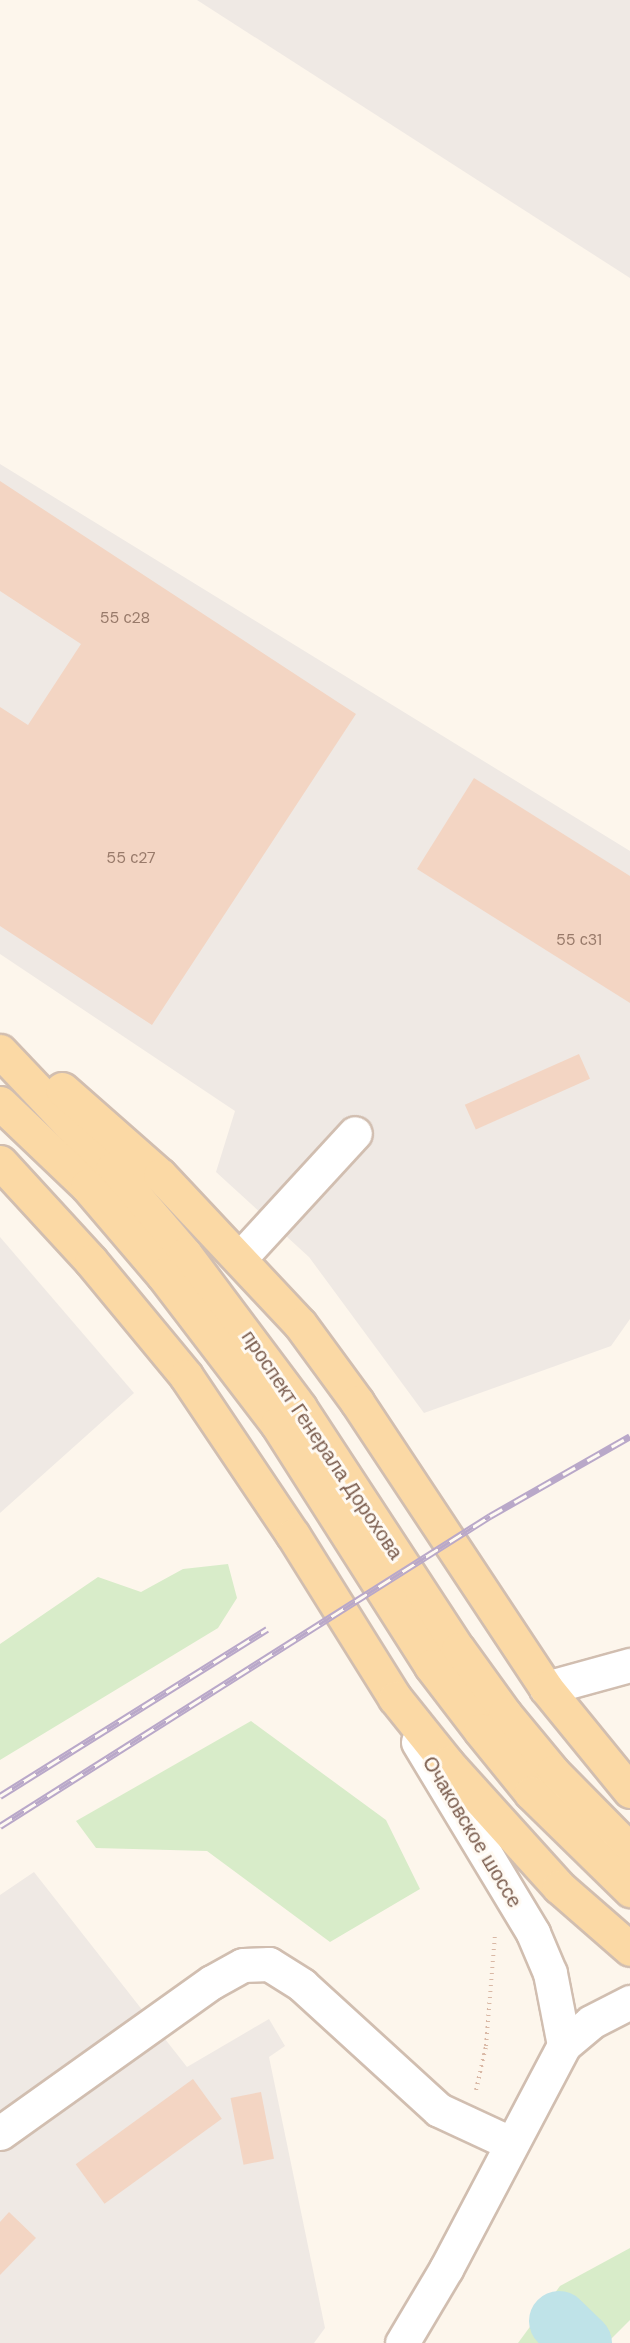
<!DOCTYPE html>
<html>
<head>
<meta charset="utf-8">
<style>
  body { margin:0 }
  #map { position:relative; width:630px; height:2343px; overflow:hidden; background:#fdf6ec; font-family:"DM Sans",sans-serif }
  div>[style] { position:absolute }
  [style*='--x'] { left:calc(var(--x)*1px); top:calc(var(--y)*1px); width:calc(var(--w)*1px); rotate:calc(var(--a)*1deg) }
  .industrial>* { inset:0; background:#efe9e4 }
  .green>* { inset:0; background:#d8ecc9 }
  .river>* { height:60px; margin:-30px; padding:0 30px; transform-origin:30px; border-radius:30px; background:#bfe3e8 }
  .building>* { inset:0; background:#f3d5c3; transform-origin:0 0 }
  .path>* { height:4px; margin-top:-2px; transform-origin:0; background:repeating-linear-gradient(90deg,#d9b8a5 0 1.5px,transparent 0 6px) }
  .roads { filter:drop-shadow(2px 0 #d1beb0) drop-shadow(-2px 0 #d1beb0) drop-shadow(0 2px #d1beb0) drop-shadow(0 -2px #d1beb0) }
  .minor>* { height:33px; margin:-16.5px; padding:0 16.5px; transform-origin:16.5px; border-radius:16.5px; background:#fff }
  .major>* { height:33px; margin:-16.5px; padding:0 16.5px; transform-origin:16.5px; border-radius:16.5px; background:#fbd9a5 }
  .rail>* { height:7px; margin-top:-3.5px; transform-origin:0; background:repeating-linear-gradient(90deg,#fffaf3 0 14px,#b9a8c9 0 28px); box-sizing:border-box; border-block:2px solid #b9a8c9 }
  span { translate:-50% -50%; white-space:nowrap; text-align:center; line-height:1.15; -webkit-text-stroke:6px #fffaf3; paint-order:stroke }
  .number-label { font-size:16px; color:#987a6a }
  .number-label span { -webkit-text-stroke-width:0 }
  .street-label { font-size:20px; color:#7a5c4d }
</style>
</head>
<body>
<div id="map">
  <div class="industrial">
    <i style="clip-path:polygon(197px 0,630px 0,630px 278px)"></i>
    <i style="clip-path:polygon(0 464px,630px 851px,630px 1319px,611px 1346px,424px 1413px,309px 1257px,216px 1172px,235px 1111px,0 954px)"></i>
    <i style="clip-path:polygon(0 1237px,134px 1393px,0 1513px)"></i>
    <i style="clip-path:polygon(34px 1872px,187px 2067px,269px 2019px,285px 2046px,269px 2057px,325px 2328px,314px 2343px,0 2343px,0 1895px)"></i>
  </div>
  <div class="green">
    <i style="clip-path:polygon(228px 1564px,237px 1598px,218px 1628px,0 1760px,0 1644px,98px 1577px,141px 1592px,183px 1569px)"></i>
    <i style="clip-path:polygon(251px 1721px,386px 1820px,420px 1889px,330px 1942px,207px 1851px,96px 1848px,76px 1821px)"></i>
    <i style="clip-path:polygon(630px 2248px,630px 2320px,607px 2343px,518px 2343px,560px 2286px)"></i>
  </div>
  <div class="river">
    <i style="--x:559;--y:2321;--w:32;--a:44"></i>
  </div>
  <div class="building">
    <i style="clip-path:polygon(0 481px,356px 714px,152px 1025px,0 926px,0 707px,28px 725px,81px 644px,0 591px)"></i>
    <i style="clip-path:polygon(474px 778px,630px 876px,630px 1003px,417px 869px)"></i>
    <i style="left:579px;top:1054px;width:27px;height:125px;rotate:66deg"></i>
    <i style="left:193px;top:2079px;width:49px;height:145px;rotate:54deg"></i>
    <i style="left:261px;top:2092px;width:68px;height:31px;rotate:79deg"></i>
    <i style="clip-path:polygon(9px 2212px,36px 2238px,0 2275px,0 2222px)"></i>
  </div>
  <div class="path">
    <i style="--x:476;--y:2090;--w:45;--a:-77.2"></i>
    <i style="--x:486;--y:2046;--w:111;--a:-85.4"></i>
  </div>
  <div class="roads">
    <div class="minor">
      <i style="--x:241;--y:1257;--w:168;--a:-47.4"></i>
      <i style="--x:546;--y:1688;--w:87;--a:-15.3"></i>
      <i style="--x:418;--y:1742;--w:223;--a:58.9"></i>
      <i style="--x:533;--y:1933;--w:43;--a:67"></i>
      <i style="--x:550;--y:1973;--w:73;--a:79"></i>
      <i style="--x:0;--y:2133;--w:260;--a:-35.5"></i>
      <i style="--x:212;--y:1982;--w:35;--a:-29"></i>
      <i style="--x:243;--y:1965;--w:26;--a:-2"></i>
      <i style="--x:269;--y:1964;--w:39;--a:32"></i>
      <i style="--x:302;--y:1985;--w:185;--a:42.4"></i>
      <i style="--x:439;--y:2110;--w:78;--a:24.9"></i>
      <i style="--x:402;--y:2343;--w:86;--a:-59.3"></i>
      <i style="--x:446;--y:2269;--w:253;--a:-62.2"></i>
      <i style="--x:564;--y:2045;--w:35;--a:-40"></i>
      <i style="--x:591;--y:2022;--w:44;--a:-27.1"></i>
    </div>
    <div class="major">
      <i style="--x:0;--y:1051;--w:163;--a:46.5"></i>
      <i style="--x:112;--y:1169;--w:112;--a:49.3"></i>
      <i style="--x:185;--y:1254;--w:192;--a:53.2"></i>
      <i style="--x:300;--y:1408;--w:288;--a:56.8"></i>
      <i style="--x:458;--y:1649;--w:80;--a:54.1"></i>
      <i style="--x:505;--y:1714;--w:75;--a:50.4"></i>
      <i style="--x:553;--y:1772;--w:110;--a:45.4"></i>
      <i style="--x:62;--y:1089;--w:130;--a:41.3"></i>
      <i style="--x:160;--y:1175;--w:204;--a:46.8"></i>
      <i style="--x:300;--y:1324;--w:97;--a:53.8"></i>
      <i style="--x:357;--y:1402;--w:343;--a:56.5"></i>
      <i style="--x:546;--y:1688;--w:133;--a:50.8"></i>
      <i style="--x:0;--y:1103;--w:120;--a:43.7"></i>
      <i style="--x:87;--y:1186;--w:117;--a:49.5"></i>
      <i style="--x:163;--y:1275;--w:188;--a:52.6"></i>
      <i style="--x:277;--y:1424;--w:287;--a:57.5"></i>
      <i style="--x:431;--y:1666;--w:81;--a:52.6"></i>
      <i style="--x:480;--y:1730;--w:81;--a:51"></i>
      <i style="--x:531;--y:1793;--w:139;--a:44.4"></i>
      <i style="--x:0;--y:1162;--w:134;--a:47.4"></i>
      <i style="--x:91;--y:1261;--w:149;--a:50.4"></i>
      <i style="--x:186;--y:1376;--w:192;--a:56.1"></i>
      <i style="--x:293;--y:1535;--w:192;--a:58"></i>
      <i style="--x:395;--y:1698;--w:83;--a:51.3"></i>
      <i style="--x:447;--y:1763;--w:167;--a:47.9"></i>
      <i style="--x:559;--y:1887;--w:94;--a:41.1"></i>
    </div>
  </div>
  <div class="rail">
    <i style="--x:0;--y:1796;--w:315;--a:-32"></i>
    <i style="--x:0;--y:1826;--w:580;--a:-32.32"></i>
    <i style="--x:490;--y:1516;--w:161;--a:-29.7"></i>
  </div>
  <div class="number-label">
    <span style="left:125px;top:618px">55 с28</span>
    <span style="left:131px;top:858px">55 с27</span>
    <span style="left:579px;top:940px">55 с31</span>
  </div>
  <div class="street-label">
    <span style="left:322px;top:1445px;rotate:56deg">проспект Генерала Дорохова</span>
    <span style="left:472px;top:1832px;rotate:59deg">Очаковское шоссе</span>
  </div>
</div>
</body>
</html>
